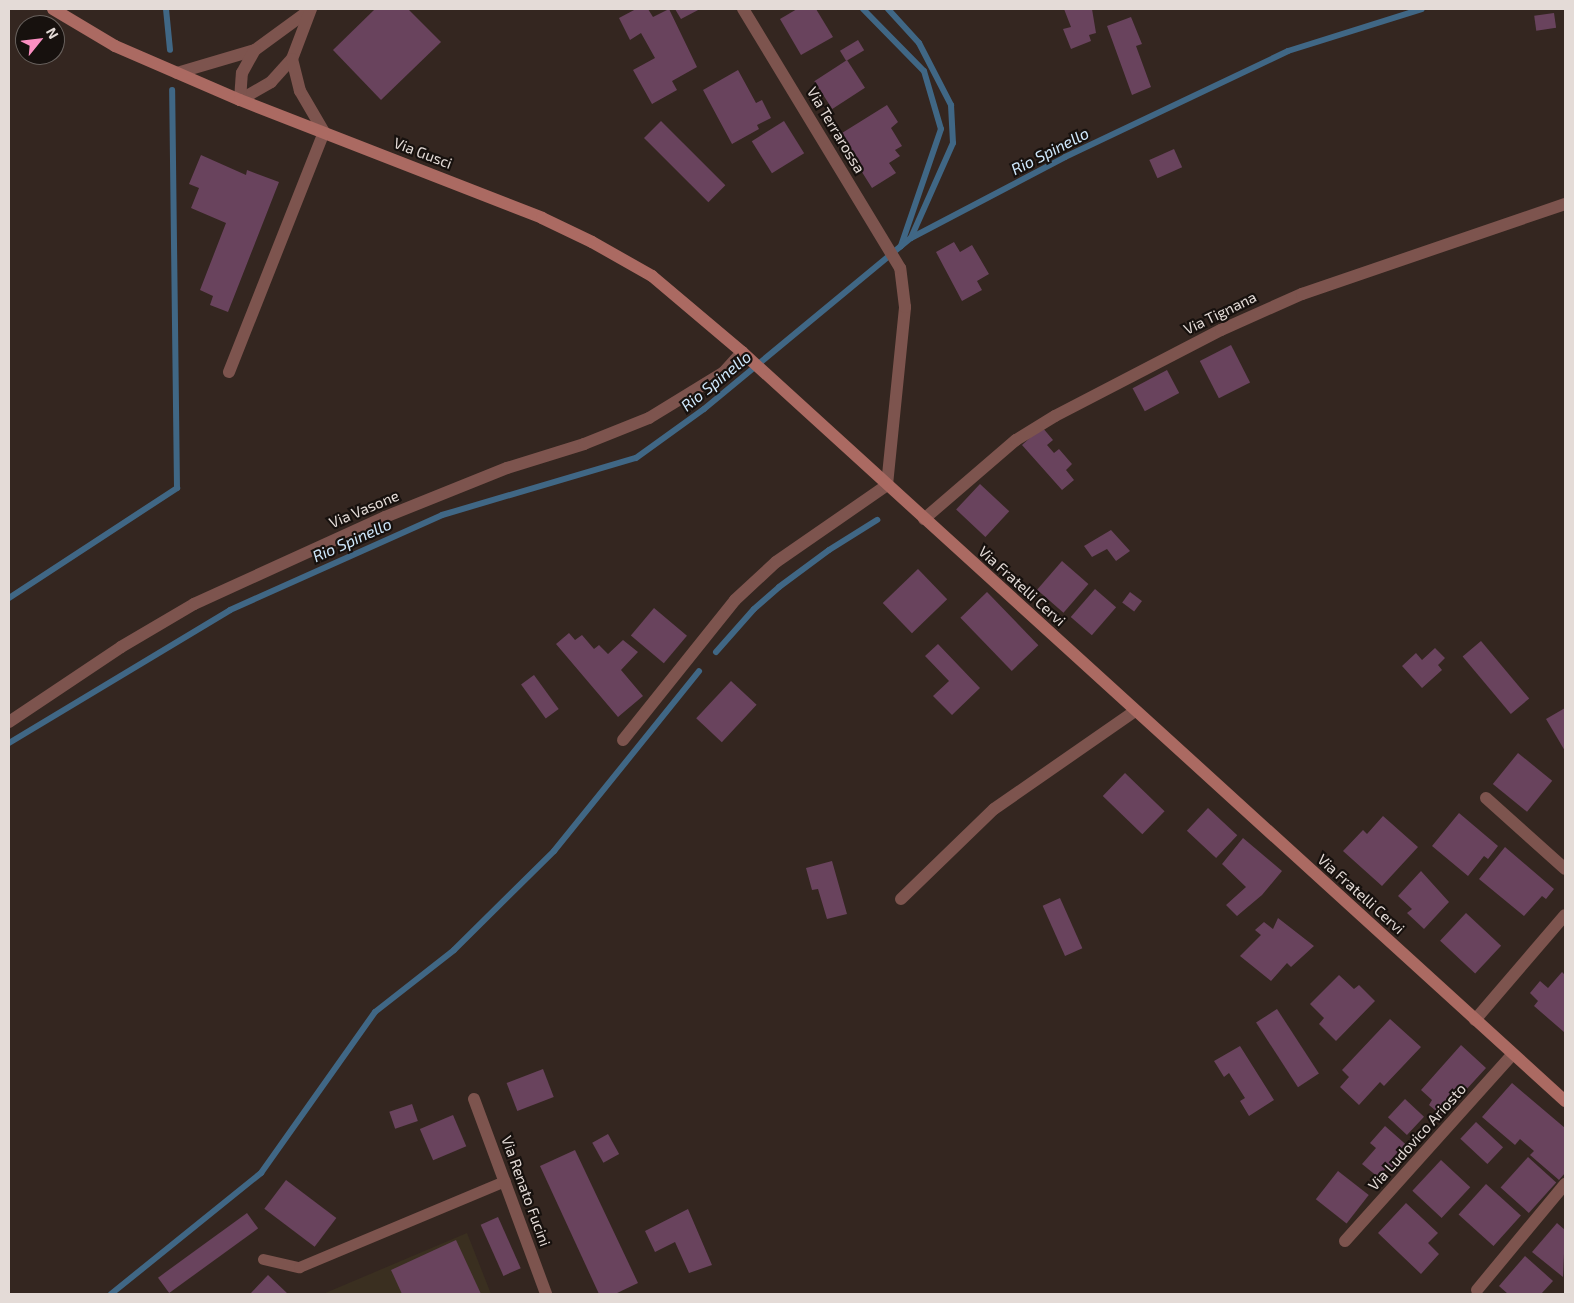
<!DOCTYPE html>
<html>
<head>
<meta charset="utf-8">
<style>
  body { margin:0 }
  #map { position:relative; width:1574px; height:1303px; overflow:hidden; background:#342620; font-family:"Exo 2",sans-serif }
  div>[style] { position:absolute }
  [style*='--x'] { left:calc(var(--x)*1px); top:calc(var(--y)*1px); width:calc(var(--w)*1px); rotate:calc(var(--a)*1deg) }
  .industrial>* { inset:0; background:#3a2f20 }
  .stream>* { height:6px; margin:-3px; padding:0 3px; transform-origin:3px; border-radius:3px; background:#406785 }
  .building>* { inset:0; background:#69435d; transform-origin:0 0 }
  .lane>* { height:11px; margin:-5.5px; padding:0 5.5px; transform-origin:5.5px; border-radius:5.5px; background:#7d544e }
  .street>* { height:12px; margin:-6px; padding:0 6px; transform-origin:6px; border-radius:6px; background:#7d544e }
  .secondary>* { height:12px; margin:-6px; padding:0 6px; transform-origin:6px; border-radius:6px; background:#ab6a62 }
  span { translate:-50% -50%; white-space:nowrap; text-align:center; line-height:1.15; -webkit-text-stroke:4.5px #17110e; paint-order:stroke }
  .street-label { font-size:15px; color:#e4dbd7 }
  .water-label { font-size:16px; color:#cfe8fc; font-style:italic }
  .frame { position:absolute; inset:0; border:10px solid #e4dbd7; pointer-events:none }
  .north { position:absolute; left:15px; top:15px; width:50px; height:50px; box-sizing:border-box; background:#17110e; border:1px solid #69625e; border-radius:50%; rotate:61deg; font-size:14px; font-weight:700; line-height:20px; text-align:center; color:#e4dbd7 }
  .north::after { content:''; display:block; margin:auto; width:18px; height:22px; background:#fc8fc2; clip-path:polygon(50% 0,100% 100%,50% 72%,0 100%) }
</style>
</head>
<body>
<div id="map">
  <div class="industrial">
    <i style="clip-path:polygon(467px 1233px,491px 1294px,323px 1294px)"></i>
  </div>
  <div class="stream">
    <i style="--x:166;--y:9;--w:41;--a:84.4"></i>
    <i style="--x:863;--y:9;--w:87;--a:45.5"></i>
    <i style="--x:924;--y:71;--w:60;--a:73.7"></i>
    <i style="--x:941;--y:129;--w:124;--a:108.9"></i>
    <i style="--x:888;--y:9;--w:46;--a:47.6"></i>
    <i style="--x:919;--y:43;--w:70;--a:62.7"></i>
    <i style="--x:951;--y:105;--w:38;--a:87"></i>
    <i style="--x:953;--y:143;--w:104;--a:113.9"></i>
    <i style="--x:9;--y:598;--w:201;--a:-33.2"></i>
    <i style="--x:177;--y:488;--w:398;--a:-90.7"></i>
    <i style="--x:716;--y:652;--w:57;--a:-48.5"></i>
    <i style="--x:754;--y:609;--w:33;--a:-41"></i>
    <i style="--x:779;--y:587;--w:62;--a:-36.5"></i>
    <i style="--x:829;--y:550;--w:57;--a:-32"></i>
    <i style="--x:9;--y:743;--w:258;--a:-31"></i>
    <i style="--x:230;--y:610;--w:232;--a:-24.1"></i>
    <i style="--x:442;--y:515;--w:202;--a:-16.4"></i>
    <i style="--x:636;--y:458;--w:84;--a:-35.8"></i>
    <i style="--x:704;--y:409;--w:268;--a:-39.6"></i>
    <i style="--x:911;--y:238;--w:174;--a:-27.7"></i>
    <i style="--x:1065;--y:157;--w:247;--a:-25.4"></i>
    <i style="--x:1288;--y:51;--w:140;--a:-17.4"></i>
    <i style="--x:111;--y:1294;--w:193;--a:-38.9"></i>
    <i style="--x:261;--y:1173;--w:197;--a:-54.7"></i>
    <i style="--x:375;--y:1012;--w:100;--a:-38.1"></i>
    <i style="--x:454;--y:950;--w:141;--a:-44.7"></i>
    <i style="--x:554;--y:851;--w:231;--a:-51.1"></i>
  </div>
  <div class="building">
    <i style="clip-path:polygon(375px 9px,408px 9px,441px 42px,381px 100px,333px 50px)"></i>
    <i style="clip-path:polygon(636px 9px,648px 9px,653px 17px,669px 9px,697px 67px,672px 81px,677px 90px,652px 104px,633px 70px,655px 58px,641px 33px,630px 40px,619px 18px)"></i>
    <i style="clip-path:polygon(675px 9px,700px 9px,681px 19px)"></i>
    <i style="clip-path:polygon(797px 9px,816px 9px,833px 37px,801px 55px,780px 19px)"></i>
    <i style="clip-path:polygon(1064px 9px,1092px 9px,1096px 33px,1089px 35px,1091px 41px,1071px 49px,1063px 29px,1071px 27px)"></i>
    <i style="left:1554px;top:13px;width:15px;height:20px;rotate:82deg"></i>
    <i style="clip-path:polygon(1131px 17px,1142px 44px,1136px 46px,1151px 87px,1132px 95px,1107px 26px)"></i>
    <i style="left:858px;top:40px;width:12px;height:21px;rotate:59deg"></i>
    <i style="left:847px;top:60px;width:33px;height:39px;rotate:57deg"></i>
    <i style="clip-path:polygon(738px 70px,756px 103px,762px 100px,771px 118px,757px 125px,759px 129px,732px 144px,703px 90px)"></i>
    <i style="clip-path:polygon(887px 105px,898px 122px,891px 128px,902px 146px,895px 150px,900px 156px,889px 163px,896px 173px,872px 188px,848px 150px,851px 149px,842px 133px)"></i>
    <i style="left:661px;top:121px;width:91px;height:24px;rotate:45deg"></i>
    <i style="left:784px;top:121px;width:38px;height:38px;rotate:58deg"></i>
    <i style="left:1174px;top:149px;width:20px;height:27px;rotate:66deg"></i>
    <i style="clip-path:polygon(201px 155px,246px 175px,247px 170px,279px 182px,228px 312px,210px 305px,213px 296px,200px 290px,226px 223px,191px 208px,199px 188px,189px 184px)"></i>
    <i style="clip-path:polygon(954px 242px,960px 252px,972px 245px,989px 274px,977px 281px,982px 290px,962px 301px,936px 252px)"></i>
    <i style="left:1231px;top:345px;width:42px;height:35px;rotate:63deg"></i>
    <i style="left:1167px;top:370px;width:26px;height:39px;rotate:62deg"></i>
    <i style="clip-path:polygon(1042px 427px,1053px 440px,1047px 445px,1054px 453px,1059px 449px,1072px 464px,1066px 470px,1074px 480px,1062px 490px,1022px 445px)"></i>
    <i style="left:980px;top:484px;width:40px;height:35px;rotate:43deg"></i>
    <i style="clip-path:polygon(1111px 530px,1130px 551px,1116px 561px,1107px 549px,1092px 557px,1084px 546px)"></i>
    <i style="left:1062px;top:561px;width:35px;height:38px;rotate:41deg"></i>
    <i style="left:918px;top:569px;width:42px;height:49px;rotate:46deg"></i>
    <i style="left:1095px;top:589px;width:28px;height:37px;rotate:41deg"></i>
    <i style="left:987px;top:592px;width:74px;height:37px;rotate:46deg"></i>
    <i style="left:1130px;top:592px;width:15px;height:13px;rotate:37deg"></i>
    <i style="left:654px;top:608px;width:43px;height:36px;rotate:40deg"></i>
    <i style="clip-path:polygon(569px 633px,575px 640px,582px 635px,594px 649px,599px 645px,608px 654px,623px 640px,638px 652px,621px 670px,643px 696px,618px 717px,556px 644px)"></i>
    <i style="left:1481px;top:641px;width:75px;height:24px;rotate:50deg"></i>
    <i style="clip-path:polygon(938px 644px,980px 688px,952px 715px,933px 696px,949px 681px,925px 656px)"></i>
    <i style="clip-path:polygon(1435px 648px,1445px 658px,1438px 665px,1442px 670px,1422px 688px,1402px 666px,1416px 653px,1422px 660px)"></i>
    <i style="left:534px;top:675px;width:42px;height:16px;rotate:54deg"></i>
    <i style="left:731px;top:681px;width:35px;height:51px;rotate:43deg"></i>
    <i style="clip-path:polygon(1565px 708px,1565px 751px,1546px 719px)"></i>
    <i style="left:1518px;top:753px;width:44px;height:40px;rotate:39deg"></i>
    <i style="left:1125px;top:773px;width:55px;height:32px;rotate:44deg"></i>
    <i style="left:1208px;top:808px;width:40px;height:31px;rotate:43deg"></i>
    <i style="clip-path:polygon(1459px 813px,1498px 846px,1488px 859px,1484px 856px,1468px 876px,1432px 846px)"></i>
    <i style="clip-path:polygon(1383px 816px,1418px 847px,1382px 886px,1343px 851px,1363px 830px,1367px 834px)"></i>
    <i style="clip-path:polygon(1243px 838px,1282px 871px,1262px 895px,1237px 916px,1226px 905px,1246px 887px,1222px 864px)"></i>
    <i style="clip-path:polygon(1505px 847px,1554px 889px,1546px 899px,1542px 896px,1524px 916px,1479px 879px)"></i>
    <i style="clip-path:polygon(832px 861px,847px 914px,827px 919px,818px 889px,812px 890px,806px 868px)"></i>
    <i style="clip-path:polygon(1421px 871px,1449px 902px,1424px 929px,1407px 913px,1412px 909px,1398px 896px)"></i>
    <i style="left:1060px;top:898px;width:55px;height:19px;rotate:66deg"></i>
    <i style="left:1466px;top:913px;width:48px;height:38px;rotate:43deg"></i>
    <i style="clip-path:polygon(1278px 918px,1314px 946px,1291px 967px,1287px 963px,1271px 981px,1240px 956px,1261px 935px,1255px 930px,1264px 922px,1273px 929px)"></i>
    <i style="clip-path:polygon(1562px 972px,1565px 975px,1564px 1032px,1534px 1006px,1538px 1001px,1530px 993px,1540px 981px,1548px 988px)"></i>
    <i style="clip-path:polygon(1339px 975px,1354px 989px,1359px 985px,1375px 1001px,1336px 1041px,1319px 1024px,1324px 1018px,1310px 1004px)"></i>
    <i style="left:1277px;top:1009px;width:77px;height:25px;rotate:57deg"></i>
    <i style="clip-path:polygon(1390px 1019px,1421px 1047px,1384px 1086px,1380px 1082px,1359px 1105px,1340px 1087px,1349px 1077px,1342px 1070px)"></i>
    <i style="clip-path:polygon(1461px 1045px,1486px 1068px,1442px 1116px,1429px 1105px,1432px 1100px,1421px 1090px)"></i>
    <i style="clip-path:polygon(1240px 1046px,1274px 1100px,1249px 1116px,1240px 1101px,1245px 1098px,1229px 1073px,1224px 1077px,1214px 1061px)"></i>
    <i style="left:543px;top:1069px;width:30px;height:39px;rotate:69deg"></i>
    <i style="clip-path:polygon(1512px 1083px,1565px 1128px,1565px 1173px,1559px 1180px,1530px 1155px,1534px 1151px,1520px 1139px,1515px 1145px,1482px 1117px)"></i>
    <i style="left:1405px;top:1099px;width:26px;height:25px;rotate:43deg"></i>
    <i style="left:412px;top:1104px;width:18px;height:24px;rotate:71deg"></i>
    <i style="left:453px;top:1115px;width:34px;height:36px;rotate:67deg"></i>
    <i style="left:1476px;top:1122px;width:37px;height:23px;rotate:43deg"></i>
    <i style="clip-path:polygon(1385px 1126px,1411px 1149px,1393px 1169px,1389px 1165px,1378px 1177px,1362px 1164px,1376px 1148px,1370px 1143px)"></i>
    <i style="left:608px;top:1134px;width:23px;height:18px;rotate:61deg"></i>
    <i style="clip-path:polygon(575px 1150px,638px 1283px,615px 1294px,599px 1294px,540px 1166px)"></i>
    <i style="left:1528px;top:1157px;width:38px;height:41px;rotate:42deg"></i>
    <i style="left:1441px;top:1160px;width:40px;height:42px;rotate:43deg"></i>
    <i style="left:1338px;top:1171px;width:39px;height:36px;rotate:38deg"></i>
    <i style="left:286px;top:1180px;width:63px;height:36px;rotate:37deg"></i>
    <i style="left:1486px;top:1184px;width:47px;height:41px;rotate:42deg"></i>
    <i style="clip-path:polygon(1406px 1203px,1438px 1233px,1428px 1243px,1439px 1254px,1421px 1274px,1378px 1233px)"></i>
    <i style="clip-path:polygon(688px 1209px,712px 1265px,689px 1273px,675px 1242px,655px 1252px,645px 1231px)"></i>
    <i style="left:247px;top:1213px;width:19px;height:110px;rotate:54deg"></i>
    <i style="left:498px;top:1217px;width:56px;height:19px;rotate:66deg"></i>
    <i style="clip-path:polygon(1557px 1223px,1565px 1230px,1563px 1277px,1532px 1252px)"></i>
    <i style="clip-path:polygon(456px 1240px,481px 1294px,402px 1294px,391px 1270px)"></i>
    <i style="clip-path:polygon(1525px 1256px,1553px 1281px,1541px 1294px,1508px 1294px,1499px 1286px)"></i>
    <i style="clip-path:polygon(268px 1275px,288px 1294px,250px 1294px)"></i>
  </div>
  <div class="lane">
    <i style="--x:263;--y:1259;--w:37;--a:13"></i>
    <i style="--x:299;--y:1267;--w:223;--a:-22.7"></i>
  </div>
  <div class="street">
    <i style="--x:177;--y:73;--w:81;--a:-16.4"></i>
    <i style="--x:255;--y:50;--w:69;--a:-36.2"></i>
    <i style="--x:240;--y:100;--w:36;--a:-30"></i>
    <i style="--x:271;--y:82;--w:31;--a:-48"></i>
    <i style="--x:292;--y:59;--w:53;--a:-69.2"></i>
    <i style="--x:240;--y:100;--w:27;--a:-86"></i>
    <i style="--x:242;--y:73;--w:26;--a:-61"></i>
    <i style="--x:229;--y:372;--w:258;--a:-68.4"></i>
    <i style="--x:324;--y:132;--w:48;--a:-120.3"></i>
    <i style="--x:300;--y:91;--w:33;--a:-104"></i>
    <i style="--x:924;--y:519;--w:121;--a:-40.7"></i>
    <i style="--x:1016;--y:440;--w:46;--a:-31.6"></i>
    <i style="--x:1055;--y:416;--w:187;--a:-27.4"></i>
    <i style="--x:1221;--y:330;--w:89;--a:-24"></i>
    <i style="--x:1302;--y:294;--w:278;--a:-18.9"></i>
    <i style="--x:9;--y:722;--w:135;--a:-33.8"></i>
    <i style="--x:121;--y:647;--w:85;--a:-30.5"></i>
    <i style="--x:194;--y:604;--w:210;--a:-24.5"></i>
    <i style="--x:385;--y:517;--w:131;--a:-21.9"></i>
    <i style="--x:507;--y:468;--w:81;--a:-17.3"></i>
    <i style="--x:584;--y:444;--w:70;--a:-21.8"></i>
    <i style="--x:649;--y:418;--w:88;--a:-31.5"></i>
    <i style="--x:724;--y:372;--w:27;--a:-48"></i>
    <i style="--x:623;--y:740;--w:179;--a:-51.3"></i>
    <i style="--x:735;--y:600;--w:56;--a:-42.8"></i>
    <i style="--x:776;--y:562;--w:135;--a:-34.7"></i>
    <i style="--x:887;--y:485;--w:179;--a:-84.2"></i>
    <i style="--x:905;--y:307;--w:39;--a:-97"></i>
    <i style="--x:900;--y:268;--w:303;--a:-121.2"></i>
    <i style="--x:1486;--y:798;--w:106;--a:41.9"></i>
    <i style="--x:901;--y:899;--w:129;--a:-44.1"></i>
    <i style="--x:994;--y:809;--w:172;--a:-34.8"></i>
    <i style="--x:1475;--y:1020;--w:138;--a:-49.4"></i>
    <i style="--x:474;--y:1099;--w:208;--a:69.7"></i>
    <i style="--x:1345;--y:1241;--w:251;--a:-48.1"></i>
    <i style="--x:1477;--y:1290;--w:138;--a:-50.3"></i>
  </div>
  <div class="secondary">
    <i style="--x:53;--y:9;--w:72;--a:30.8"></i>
    <i style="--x:115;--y:46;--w:136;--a:23.4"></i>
    <i style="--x:240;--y:100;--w:324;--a:21.3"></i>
    <i style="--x:542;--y:218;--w:55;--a:25.6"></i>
    <i style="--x:592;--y:242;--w:69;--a:29.5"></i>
    <i style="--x:652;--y:276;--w:118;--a:40.2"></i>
    <i style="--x:742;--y:352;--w:1113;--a:42.3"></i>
  </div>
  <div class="street-label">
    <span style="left:836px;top:130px;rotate:59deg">Via Terrarossa</span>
    <span style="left:423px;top:153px;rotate:21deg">Via Gusci</span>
    <span style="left:1220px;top:313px;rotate:-26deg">Via Tignana</span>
    <span style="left:364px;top:509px;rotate:-23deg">Via Vasone</span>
    <span style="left:1022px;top:586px;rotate:42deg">Via Fratelli Cervi</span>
    <span style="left:1361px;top:894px;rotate:42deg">Via Fratelli Cervi</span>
    <span style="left:1417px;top:1137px;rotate:-48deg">Via Ludovico Ariosto</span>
    <span style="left:526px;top:1191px;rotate:70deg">Via Renato Fucini</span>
  </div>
  <div class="water-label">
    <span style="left:1050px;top:151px;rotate:-27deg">Rio Spinello</span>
    <span style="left:716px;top:381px;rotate:-39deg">Rio Spinello</span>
    <span style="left:352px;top:540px;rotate:-24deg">Rio Spinello</span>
  </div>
  <div class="frame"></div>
  <div class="north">N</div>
</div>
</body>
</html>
